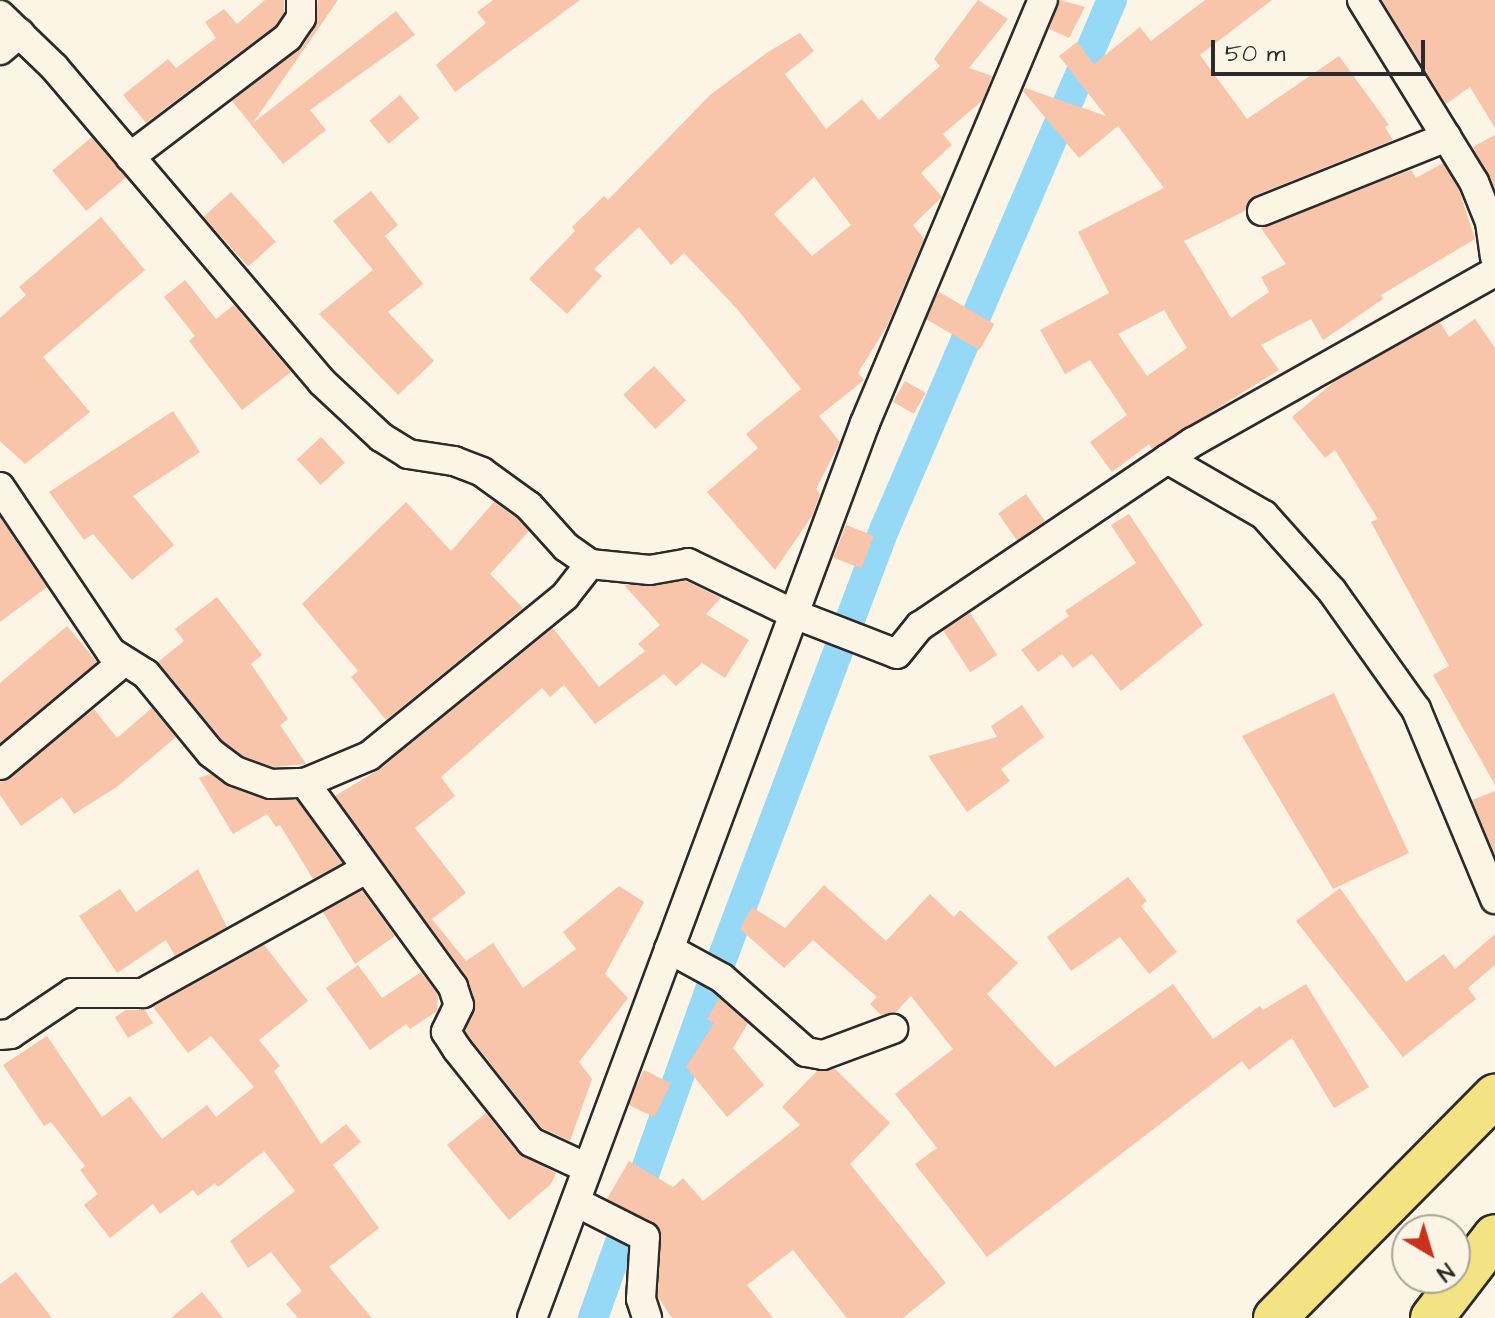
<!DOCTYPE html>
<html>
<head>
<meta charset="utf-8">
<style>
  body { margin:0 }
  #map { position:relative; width:1495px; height:1318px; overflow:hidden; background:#fcf5e5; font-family:"Architects Daughter",sans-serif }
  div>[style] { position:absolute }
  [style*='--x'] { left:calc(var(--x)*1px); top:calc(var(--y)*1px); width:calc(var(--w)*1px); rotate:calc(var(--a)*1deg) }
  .canal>* { height:30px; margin:-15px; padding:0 15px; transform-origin:15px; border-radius:15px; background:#95d9f7 }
  .building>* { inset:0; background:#f8c4aa; transform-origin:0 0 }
  .roads { filter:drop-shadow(2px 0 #2b2b2b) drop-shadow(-2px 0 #2b2b2b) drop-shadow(0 2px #2b2b2b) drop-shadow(0 -2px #2b2b2b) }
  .minor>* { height:28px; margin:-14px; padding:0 14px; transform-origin:14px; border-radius:14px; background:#fcf5e5 }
  .highway>* { height:42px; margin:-21px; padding:0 21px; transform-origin:21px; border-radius:21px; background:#f4e382 }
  span { translate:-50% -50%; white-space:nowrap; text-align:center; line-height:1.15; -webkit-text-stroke:7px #fcf5e5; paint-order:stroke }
  .north { position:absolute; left:1391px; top:1214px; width:80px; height:80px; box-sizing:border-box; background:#fcf5e5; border:2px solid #a8a49b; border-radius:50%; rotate:142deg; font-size:22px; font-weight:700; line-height:32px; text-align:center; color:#2b2b2b }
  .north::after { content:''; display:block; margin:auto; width:28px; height:36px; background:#c8321e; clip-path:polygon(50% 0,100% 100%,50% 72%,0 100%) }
  .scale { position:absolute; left:1211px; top:40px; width:214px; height:36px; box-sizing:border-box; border:4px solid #2b2b2b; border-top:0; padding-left:10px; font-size:24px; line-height:28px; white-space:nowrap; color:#2b2b2b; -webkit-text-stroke:6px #fcf5e5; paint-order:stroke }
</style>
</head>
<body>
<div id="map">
  <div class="canal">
    <i style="--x:593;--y:1318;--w:345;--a:-70.4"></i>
    <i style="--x:709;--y:993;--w:497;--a:-69.3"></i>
    <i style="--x:885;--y:528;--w:575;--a:-66.74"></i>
  </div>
  <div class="building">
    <i style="clip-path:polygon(265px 0,284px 0,284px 13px,276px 25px,146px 123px,123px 95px,168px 59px,176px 68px,216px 38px,205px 22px,224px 9px,237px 24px)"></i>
    <i style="clip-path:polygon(318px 0,338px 0,253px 123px,396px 11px,415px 35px,310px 110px,326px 130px,283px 164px,232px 101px,302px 47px,315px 27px)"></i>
    <i style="clip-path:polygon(493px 0,580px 0,455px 92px,436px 65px,486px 23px,477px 12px)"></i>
    <i style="clip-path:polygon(evenodd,978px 0,1008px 19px,969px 68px,992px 76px,983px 100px,943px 134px,952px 145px,921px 173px,942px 197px,913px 225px,924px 239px,887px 326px,858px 373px,864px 380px,819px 416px,840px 442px,816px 489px,820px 494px,812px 516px,775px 570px,707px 492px,758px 448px,746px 434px,801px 389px,738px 310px,684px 253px,671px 265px,639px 227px,594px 269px,602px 276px,567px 314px,529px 279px,575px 231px,572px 227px,604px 196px,608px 200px,710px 95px,768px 52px,800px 33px,814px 51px,785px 74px,826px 129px,862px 99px,879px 120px,940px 66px,934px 59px,978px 0,814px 177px,851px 225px,812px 256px,774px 214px,814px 177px)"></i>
    <i style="clip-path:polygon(1060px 0,1085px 7px,1069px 38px,1049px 29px)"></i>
    <i style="clip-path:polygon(evenodd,1205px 0,1272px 0,1200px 55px,1247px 119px,1339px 56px,1389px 125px,1385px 127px,1393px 140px,1256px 195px,1245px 211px,1184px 241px,1231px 318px,1269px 292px,1261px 277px,1286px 264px,1261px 228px,1411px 170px,1416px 178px,1443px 163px,1459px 190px,1475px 239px,1381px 295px,1383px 299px,1323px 340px,1311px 319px,1261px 345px,1279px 370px,1152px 449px,1149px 444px,1112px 472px,1090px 442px,1127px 415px,1090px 360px,1065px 374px,1040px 330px,1109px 293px,1078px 232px,1164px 188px,1118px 126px,1079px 158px,1023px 91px,1025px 88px,1106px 116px,1059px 56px,1077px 42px,1094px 64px,1140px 27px,1151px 41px,1205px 0,1164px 310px,1187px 348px,1147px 376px,1118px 334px,1164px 310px)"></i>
    <i style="clip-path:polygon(1382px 0,1495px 0,1495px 128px,1470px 87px,1446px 104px)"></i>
    <i style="left:400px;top:95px;width:30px;height:40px;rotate:50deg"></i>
    <i style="clip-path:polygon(1495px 135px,1495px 189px,1473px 147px)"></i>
    <i style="left:92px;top:137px;width:53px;height:52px;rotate:50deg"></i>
    <i style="clip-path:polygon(371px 191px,398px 225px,385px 236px,423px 284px,388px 312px,434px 361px,398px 395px,319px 314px,373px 270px,333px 221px)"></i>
    <i style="left:231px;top:192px;width:67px;height:37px;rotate:48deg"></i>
    <i style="clip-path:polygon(101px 217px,145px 270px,43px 357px,90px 412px,25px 464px,0 441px,0 318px,26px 295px,19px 287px)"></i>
    <i style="clip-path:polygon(185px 280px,216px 319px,234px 305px,291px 372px,242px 410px,189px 341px,195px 336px,164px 297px)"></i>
    <i style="left:939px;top:292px;width:64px;height:30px;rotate:30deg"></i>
    <i style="clip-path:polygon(1475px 319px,1495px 348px,1495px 785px,1433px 675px,1449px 666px,1371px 522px,1378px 519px,1335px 450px,1325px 458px,1292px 417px,1335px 381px,1440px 322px,1449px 337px)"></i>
    <i style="left:654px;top:366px;width:47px;height:42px;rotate:47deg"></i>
    <i style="left:905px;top:381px;width:24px;height:24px;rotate:30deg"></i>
    <i style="clip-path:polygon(173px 411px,200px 452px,133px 496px,174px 545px,132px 580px,93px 534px,84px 540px,49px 492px)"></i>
    <i style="left:321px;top:437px;width:35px;height:33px;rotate:47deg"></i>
    <i style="left:1026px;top:494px;width:33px;height:34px;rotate:55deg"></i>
    <i style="clip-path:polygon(406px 502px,451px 551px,494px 502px,518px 519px,529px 531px,490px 574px,523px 608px,386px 720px,351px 677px,358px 671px,302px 604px)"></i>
    <i style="clip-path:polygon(1129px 514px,1203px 625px,1121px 691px,1092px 654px,1073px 668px,1062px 654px,1038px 672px,1021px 650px,1069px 616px,1065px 611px,1136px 563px,1111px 525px)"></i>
    <i style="clip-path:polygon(0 517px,47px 587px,0 622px)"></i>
    <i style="left:846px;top:525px;width:30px;height:35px;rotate:21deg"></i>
    <i style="clip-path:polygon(686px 581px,721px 598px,706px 614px,749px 640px,725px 678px,702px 663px,676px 686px,664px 674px,595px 724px,564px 685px,550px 697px,542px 688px,441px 777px,455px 796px,415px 828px,466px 893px,432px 919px,466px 961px,493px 943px,523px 988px,576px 949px,563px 932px,619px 886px,644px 902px,605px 974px,628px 998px,579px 1062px,592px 1079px,570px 1141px,542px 1128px,471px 1039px,465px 1031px,475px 1001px,467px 977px,335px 796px,380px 769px,553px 628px,599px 687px,645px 651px,638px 644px,660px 625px,624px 585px)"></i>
    <i style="clip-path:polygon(217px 597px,262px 655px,251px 664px,288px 719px,280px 725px,306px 764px,274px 767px,243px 756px,223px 741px,158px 662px,184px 641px,175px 629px)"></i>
    <i style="left:970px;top:613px;width:50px;height:32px;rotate:57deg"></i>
    <i style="clip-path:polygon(67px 626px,97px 662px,0 743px,0 683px)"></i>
    <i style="clip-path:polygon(1334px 693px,1409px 853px,1333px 889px,1242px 736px)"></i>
    <i style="clip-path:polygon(1022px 705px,1044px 737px,1001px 769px,1010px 781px,967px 812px,928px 756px,997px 737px,991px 726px)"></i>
    <i style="clip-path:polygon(152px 708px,176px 737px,118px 786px,74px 814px,62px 797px,21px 826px,0 795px,0 782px,94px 709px,117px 738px)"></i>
    <i style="clip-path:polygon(210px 774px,265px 800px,297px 800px,342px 863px,313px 879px,280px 825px,276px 827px,267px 814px,233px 834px,199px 778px)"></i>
    <i style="clip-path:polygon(1495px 791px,1495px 855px,1472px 800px)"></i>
    <i style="clip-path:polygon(198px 869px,227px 927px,175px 956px,166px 940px,117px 973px,79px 916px,120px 889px,136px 912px)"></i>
    <i style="clip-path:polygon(1128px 877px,1147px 901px,1141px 906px,1177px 952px,1149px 974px,1120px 937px,1071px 971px,1047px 937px)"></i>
    <i style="clip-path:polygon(824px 885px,886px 941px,930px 894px,954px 917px,960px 910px,1018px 963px,987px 994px,1055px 1067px,1173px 984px,1213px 1039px,1260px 1006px,1263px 1010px,1306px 984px,1369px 1087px,1334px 1108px,1292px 1038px,1249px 1070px,1242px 1061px,987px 1257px,915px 1164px,937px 1148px,895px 1094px,953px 1049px,911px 996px,896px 1012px,881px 1015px,870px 1004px,877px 997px,813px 940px,784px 968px,740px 929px,752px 907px,785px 928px)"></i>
    <i style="clip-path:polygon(1340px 888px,1406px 982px,1444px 954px,1455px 969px,1495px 934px,1495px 965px,1468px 988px,1476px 999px,1403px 1057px,1296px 921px)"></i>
    <i style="clip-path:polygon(362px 891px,395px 936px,355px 964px,323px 912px)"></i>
    <i style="clip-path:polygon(264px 945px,308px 1001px,259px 1040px,280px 1066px,274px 1071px,321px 1144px,346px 1124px,361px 1142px,333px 1165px,379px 1228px,329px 1267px,372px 1318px,298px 1318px,286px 1304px,302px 1291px,271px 1252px,248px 1268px,230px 1241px,295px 1191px,264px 1151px,218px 1187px,215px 1183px,198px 1196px,193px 1190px,160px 1214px,153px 1204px,110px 1238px,84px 1205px,98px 1194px,80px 1170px,85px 1166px,51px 1122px,44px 1126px,3px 1065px,47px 1036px,102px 1117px,130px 1096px,162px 1139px,207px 1105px,216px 1117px,254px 1087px,211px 1036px,188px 1053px,153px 1007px)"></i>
    <i style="clip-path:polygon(358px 965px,382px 998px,421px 972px,438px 995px,437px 1011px,410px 1029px,406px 1024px,370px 1050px,326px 988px)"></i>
    <i style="clip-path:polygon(719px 998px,748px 1023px,733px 1048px,764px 1085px,727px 1117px,686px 1067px,714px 1023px,707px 1019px)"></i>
    <i style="clip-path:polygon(126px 1010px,145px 1010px,153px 1023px,128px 1038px,115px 1017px)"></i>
    <i style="clip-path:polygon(835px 1069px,890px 1123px,850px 1164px,946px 1283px,903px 1318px,847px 1318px,793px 1250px,747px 1285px,773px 1318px,672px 1318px,658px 1297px,660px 1229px,607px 1199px,629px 1161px,673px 1187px,683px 1178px,703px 1201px,800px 1125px,782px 1107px,817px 1071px)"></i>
    <i style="left:644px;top:1070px;width:30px;height:38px;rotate:26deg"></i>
    <i style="clip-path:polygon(486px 1113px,518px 1153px,556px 1173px,551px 1184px,509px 1220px,447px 1145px)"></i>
    <i style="clip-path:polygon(16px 1272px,52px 1318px,0 1318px,0 1284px)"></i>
    <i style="clip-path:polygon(202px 1292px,223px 1318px,171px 1318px)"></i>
  </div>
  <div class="roads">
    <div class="minor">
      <i style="--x:1362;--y:0;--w:214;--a:58.4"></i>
      <i style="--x:1474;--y:182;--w:43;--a:68.2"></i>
      <i style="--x:1490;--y:222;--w:35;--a:82"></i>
      <i style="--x:0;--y:15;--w:75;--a:43.9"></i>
      <i style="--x:54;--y:67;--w:414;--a:49.6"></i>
      <i style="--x:322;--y:382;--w:81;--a:43"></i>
      <i style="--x:381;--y:437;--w:32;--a:32"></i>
      <i style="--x:408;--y:454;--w:47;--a:8.7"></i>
      <i style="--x:454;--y:461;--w:30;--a:21"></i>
      <i style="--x:482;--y:472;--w:58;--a:35.9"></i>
      <i style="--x:529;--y:506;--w:55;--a:47.9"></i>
      <i style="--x:566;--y:547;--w:29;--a:35"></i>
      <i style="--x:590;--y:564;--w:60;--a:5.7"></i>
      <i style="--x:650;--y:570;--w:39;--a:-10"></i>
      <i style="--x:688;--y:563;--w:118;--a:25.7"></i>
      <i style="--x:794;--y:614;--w:110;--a:21.2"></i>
      <i style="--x:897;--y:654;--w:36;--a:-51"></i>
      <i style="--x:920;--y:626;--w:329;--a:-34"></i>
      <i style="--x:1193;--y:442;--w:347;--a:-29.4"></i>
      <i style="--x:0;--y:50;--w:26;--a:-40"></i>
      <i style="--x:130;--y:157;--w:198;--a:-37.2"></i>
      <i style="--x:288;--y:37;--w:23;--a:-56"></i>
      <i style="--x:301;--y:18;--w:18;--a:-90"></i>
      <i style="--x:1262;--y:211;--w:199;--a:-21.8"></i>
      <i style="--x:1167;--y:459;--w:112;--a:30"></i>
      <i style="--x:1264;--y:515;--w:102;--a:48.2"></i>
      <i style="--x:1332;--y:591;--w:145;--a:54.6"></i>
      <i style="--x:1416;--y:709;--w:206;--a:67.4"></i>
      <i style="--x:0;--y:487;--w:199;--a:56.1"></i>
      <i style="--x:111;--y:652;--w:41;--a:32.2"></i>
      <i style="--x:146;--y:674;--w:102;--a:50.6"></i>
      <i style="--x:211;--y:753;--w:30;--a:37"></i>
      <i style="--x:235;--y:771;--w:38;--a:20"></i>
      <i style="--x:271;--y:784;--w:34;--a:-2"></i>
      <i style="--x:305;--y:783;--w:69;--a:-22.9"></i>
      <i style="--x:369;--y:756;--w:253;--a:-39.2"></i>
      <i style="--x:565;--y:596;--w:41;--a:-52"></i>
      <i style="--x:0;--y:765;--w:159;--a:-39.9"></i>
      <i style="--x:305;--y:783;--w:252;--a:54"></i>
      <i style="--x:453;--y:987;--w:19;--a:72"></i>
      <i style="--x:459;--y:1005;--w:30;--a:116"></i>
      <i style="--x:446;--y:1032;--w:20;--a:57"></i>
      <i style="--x:457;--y:1049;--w:119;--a:51.5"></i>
      <i style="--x:531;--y:1142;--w:60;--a:24.8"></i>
      <i style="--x:669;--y:949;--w:60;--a:28.7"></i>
      <i style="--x:722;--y:978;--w:112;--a:41.4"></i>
      <i style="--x:806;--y:1052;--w:17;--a:10"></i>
      <i style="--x:823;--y:1055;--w:75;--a:-20.4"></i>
      <i style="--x:0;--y:1035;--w:11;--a:-5"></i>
      <i style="--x:11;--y:1034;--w:73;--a:-33.9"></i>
      <i style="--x:72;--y:993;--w:71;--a:0"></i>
      <i style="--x:143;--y:993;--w:253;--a:-29.1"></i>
      <i style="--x:576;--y:1202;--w:77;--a:26.9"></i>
      <i style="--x:645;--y:1237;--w:62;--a:93.7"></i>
      <i style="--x:641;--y:1299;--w:20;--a:72"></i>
      <i style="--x:532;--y:1318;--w:955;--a:-69.59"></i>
      <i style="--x:865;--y:423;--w:459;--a:-67.2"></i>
    </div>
    <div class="highway">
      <i style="--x:1275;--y:1318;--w:313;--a:-45.3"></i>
      <i style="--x:1432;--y:1318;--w:103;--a:-52.5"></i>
    </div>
  </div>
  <div class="north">N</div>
  <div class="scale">50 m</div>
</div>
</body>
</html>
